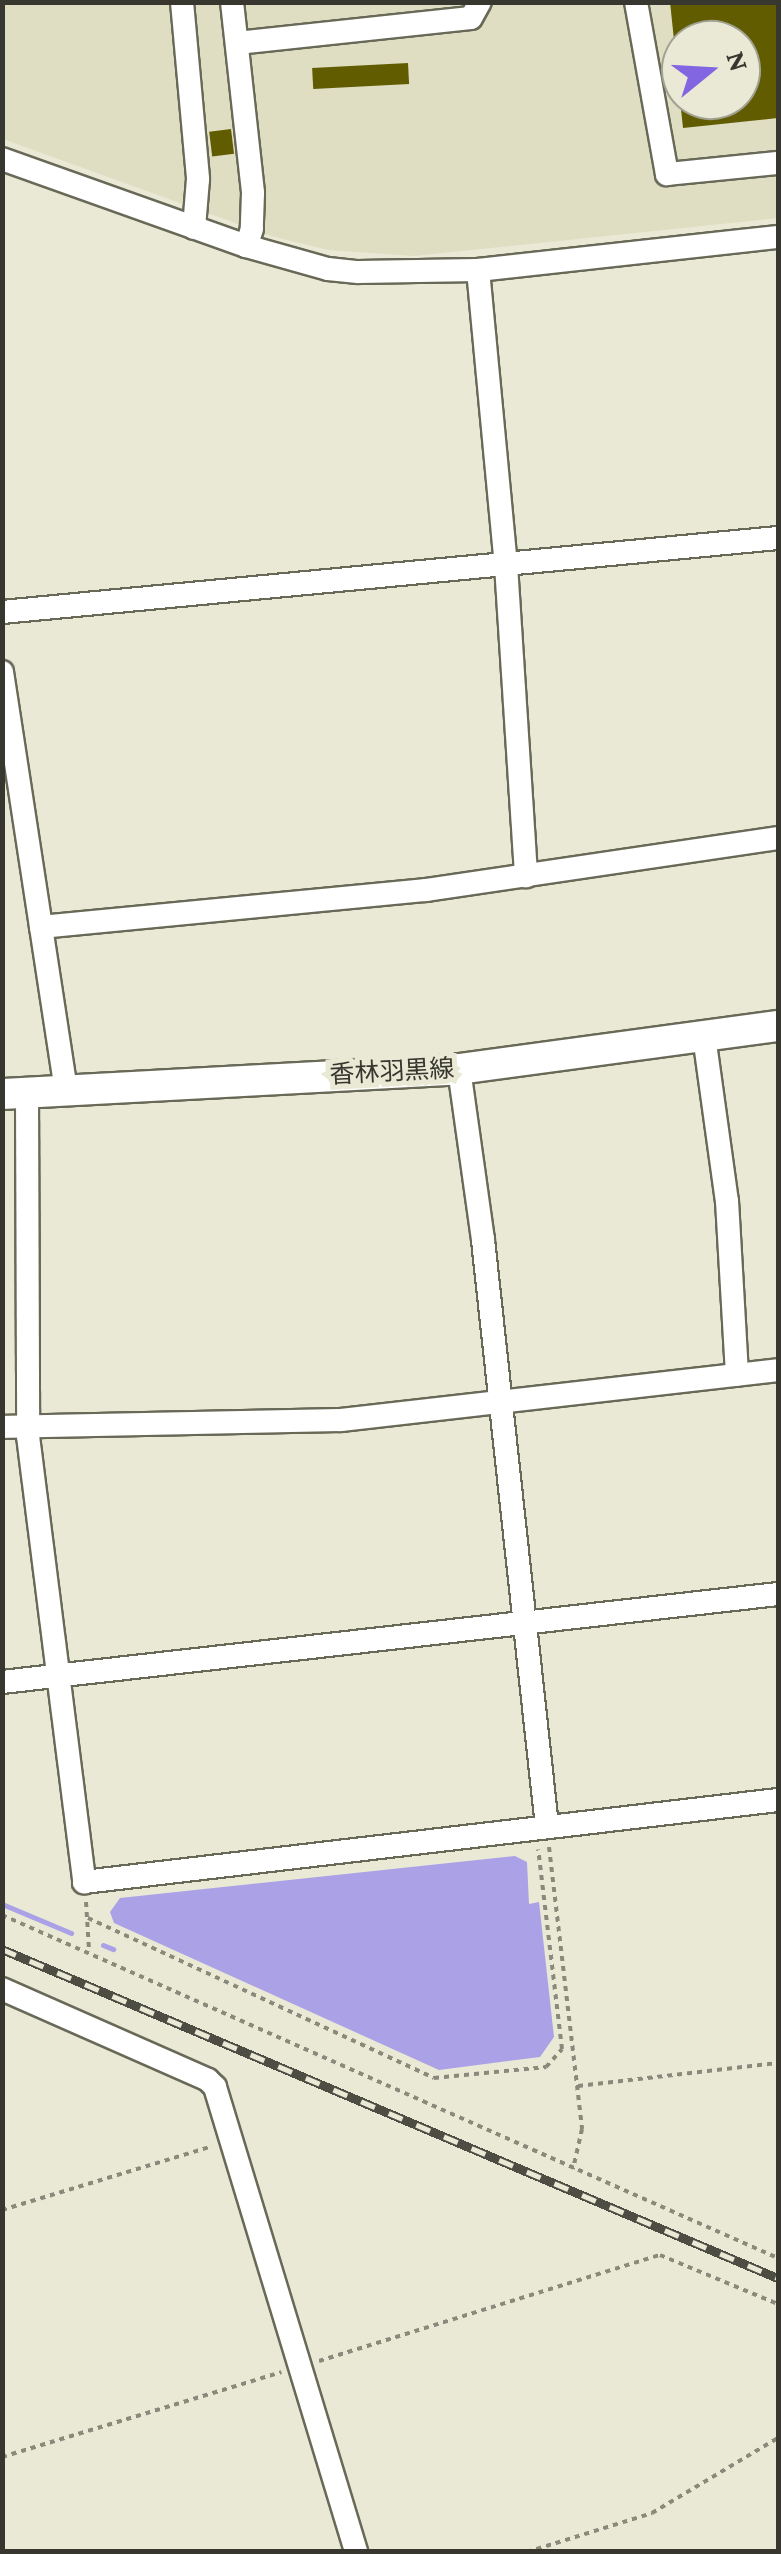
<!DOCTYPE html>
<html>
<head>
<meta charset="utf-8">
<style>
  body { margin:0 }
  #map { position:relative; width:781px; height:2554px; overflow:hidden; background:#e9e9d5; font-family:"Crimson Pro","Noto Sans JP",serif }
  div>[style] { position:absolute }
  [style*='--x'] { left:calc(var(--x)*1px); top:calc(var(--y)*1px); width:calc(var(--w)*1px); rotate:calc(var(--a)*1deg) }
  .built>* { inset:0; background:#dfdec3 }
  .water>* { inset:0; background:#aba1e6 }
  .stream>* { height:5px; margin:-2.5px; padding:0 2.5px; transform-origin:2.5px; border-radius:2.5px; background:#aba1e6 }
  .building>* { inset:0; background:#615c00; transform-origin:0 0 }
  .path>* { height:4px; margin-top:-2px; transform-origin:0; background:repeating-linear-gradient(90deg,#8a8a7c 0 5px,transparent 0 10px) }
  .roads { filter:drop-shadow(2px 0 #696958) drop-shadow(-2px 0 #696958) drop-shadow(0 2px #696958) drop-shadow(0 -2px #696958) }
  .minor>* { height:22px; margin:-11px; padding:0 11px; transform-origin:11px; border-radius:11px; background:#fff }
  .major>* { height:30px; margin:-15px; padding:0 15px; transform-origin:15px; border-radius:15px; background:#fff }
  .rail>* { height:9px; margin-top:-4.5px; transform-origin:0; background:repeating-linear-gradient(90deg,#e9e9d5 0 15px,#4d4d43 0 30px); box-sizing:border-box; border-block:2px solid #4d4d43 }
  span { translate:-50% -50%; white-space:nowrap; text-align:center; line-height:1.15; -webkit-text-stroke:10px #e9e9d5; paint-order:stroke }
  .street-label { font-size:25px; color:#37372f }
  .frame { position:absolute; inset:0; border:5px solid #37372f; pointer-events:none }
  .north { position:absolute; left:661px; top:20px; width:100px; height:100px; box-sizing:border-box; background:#e9e9d5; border:2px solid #a2a293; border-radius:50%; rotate:72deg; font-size:28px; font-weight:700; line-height:40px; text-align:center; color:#37372f }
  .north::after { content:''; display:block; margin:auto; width:35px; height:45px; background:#8266e1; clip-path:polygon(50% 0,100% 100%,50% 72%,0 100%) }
</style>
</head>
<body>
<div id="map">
  <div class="built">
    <i style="clip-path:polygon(evenodd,3px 3px,778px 3px,778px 218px,414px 256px,328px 250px,271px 236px,3px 139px,3px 3px,681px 40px,741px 40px,741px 100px,681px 100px,681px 40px)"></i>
  </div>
  <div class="water">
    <i style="clip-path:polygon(515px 1856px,527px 1862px,529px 1904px,539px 1902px,554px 2037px,540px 2057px,439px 2070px,114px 1923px,110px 1912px,120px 1898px)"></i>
  </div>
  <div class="stream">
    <i style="--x:2;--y:1904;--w:75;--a:22.8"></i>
    <i style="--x:103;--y:1945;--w:11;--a:22"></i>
  </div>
  <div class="building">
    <i style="clip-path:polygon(670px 2px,778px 2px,778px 118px,683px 128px,680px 100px,741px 100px,741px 40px,674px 40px)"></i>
    <i style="left:408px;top:63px;width:21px;height:96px;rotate:87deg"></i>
    <i style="left:231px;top:129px;width:25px;height:22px;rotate:83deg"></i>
  </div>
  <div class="path">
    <i style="--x:549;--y:1847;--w:284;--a:83.3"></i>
    <i style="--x:582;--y:2129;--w:41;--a:102.7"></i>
    <i style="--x:86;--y:1902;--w:48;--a:86.4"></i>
    <i style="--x:2;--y:1915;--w:848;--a:23.85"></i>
    <i style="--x:88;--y:1918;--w:381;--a:24.8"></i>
    <i style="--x:434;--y:2078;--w:113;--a:-5.6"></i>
    <i style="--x:546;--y:2067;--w:24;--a:-48"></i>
    <i style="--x:562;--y:2049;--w:201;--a:-96.8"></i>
    <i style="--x:578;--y:2086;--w:201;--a:-6.6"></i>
    <i style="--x:2;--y:2210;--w:220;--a:-16.9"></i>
    <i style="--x:319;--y:2361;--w:357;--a:-17.3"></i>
    <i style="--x:660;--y:2255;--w:128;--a:22.6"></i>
    <i style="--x:2;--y:2457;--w:292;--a:-16.9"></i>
    <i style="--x:527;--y:2552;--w:131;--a:-17.3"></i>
    <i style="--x:652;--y:2513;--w:147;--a:-30.8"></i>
  </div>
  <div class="roads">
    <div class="minor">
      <i style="--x:182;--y:2;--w:178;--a:84.8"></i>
      <i style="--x:198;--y:179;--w:49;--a:94.7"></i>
      <i style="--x:232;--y:2;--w:192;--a:83.7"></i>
      <i style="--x:253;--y:193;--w:36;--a:92"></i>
      <i style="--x:252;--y:229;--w:18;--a:109"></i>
      <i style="--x:636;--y:2;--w:175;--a:79.8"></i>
      <i style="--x:667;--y:174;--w:112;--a:-5.7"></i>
      <i style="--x:237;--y:43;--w:235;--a:-6.1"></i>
      <i style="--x:471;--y:18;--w:18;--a:-61"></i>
      <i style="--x:2;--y:159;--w:259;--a:19.6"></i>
      <i style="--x:246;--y:246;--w:85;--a:15.7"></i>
      <i style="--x:328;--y:269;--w:30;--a:6"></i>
      <i style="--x:358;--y:272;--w:120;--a:-1"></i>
      <i style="--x:478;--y:270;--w:302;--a:-6.3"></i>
      <i style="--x:478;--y:270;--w:296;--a:84.6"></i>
      <i style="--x:506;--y:565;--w:312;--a:86.3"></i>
      <i style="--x:2;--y:612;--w:780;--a:-5.45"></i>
      <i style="--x:2;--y:672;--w:424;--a:81.3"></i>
      <i style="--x:41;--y:927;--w:387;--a:-5.5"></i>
      <i style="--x:426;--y:890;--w:356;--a:-8.4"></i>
      <i style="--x:704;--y:1036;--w:167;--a:82.1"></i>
      <i style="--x:727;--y:1201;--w:174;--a:86.7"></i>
      <i style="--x:459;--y:1069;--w:173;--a:82"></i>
      <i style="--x:483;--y:1240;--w:589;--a:83.77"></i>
      <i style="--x:27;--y:1093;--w:343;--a:89.8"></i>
      <i style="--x:28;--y:1436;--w:450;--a:82.8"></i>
      <i style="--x:84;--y:1882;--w:699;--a:-6.74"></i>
      <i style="--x:2;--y:1427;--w:339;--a:-1.2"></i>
      <i style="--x:341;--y:1420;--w:440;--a:-6.5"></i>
      <i style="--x:2;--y:1682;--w:781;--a:-6.47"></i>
      <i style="--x:2;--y:1989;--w:225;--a:23.8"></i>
      <i style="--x:208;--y:2080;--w:10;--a:45"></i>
      <i style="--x:215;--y:2087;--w:486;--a:73.1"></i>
    </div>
    <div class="major">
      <i style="--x:2;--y:1094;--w:458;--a:-3.1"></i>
      <i style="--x:459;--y:1069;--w:322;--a:-7.7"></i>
    </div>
  </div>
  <div class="rail">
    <i style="--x:2;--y:1949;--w:843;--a:22.98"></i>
  </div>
  <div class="street-label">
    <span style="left:392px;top:1072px;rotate:-3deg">香林羽黒線</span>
  </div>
  <div class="frame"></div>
  <div class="north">N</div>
</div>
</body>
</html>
